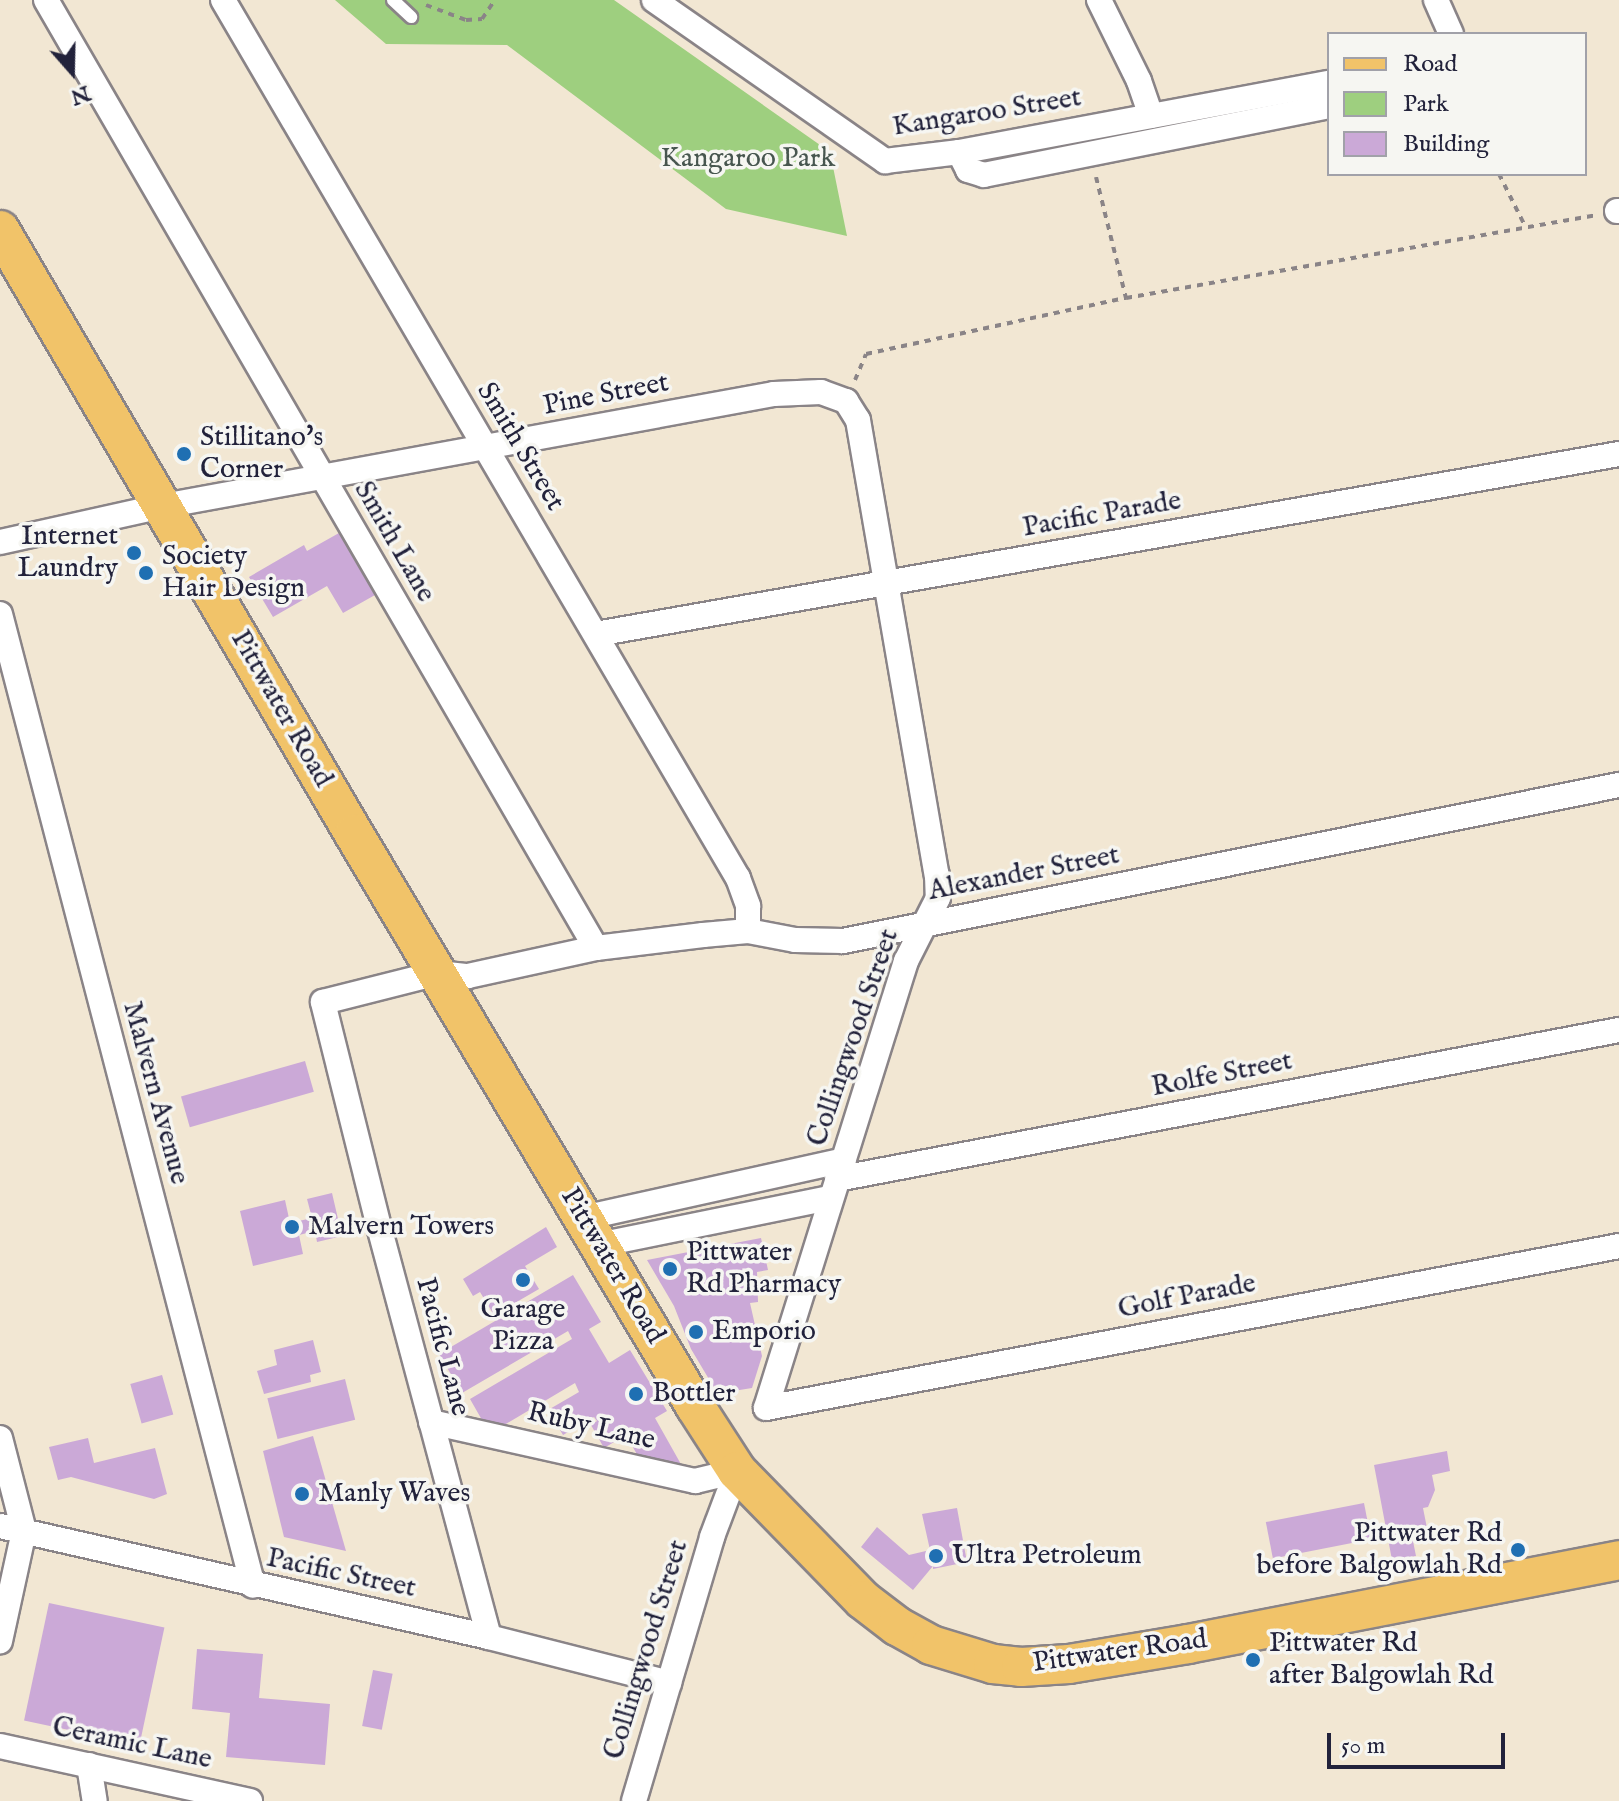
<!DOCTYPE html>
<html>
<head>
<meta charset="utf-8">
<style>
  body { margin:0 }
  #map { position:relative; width:1619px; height:1801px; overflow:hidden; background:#f2e7d3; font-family:"IM FELL English",serif }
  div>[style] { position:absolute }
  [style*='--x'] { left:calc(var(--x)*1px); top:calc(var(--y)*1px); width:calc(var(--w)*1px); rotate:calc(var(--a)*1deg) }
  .green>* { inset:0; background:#9ecf7f }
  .building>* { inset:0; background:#cba9d7; transform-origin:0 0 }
  .path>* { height:4px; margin-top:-2px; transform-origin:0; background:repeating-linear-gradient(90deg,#8a8487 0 6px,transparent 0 12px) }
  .roads { filter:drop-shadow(2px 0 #8a8487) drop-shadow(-2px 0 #8a8487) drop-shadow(0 2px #8a8487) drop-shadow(0 -2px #8a8487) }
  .service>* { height:12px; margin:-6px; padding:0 6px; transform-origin:6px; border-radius:6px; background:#fff }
  .minor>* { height:24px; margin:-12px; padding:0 12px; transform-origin:12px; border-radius:12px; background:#fff }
  .primary>* { height:38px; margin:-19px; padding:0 19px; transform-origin:19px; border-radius:19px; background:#f1c369 }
  .dots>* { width:22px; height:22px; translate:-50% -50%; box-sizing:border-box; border:4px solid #f6f6f2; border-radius:50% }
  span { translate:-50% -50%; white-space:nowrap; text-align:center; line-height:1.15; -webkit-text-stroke:7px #f6f6f2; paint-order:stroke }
  .street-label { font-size:28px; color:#22223b }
  .park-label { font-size:28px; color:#47564f }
  .poi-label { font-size:28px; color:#22223b }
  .left { translate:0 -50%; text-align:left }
  .right { translate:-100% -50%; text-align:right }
  .legend { position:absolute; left:1327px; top:32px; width:260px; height:144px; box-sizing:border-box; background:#f6f6f2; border:2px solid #a1a1a9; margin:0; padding:10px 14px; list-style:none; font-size:24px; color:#22223b }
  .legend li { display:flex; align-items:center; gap:16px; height:40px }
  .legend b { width:40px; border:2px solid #a1a1a9 }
  .north { position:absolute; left:32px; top:32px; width:80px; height:80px; -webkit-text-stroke:6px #f6f6f2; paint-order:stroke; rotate:160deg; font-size:22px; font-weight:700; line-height:32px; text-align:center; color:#22223b }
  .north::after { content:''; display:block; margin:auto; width:28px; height:36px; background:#22223b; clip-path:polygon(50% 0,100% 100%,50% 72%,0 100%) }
  .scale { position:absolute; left:1327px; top:1733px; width:178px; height:36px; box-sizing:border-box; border:4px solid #22223b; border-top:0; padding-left:10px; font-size:24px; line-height:28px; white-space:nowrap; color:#22223b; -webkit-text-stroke:6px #f6f6f2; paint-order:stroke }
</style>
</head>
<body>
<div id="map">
  <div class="green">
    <i style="clip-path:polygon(335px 0,614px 0,830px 152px,847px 236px,726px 209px,507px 45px,386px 44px)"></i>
  </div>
  <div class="building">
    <i style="clip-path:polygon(339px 533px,375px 595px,343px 613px,327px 586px,273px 617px,249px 577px,304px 545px,307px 551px)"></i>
    <i style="left:305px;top:1061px;width:32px;height:129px;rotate:74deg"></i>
    <i style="clip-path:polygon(332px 1193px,342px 1236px,317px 1242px,315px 1231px,299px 1235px,303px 1254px,253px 1266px,240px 1211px,285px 1200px,290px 1223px,312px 1218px,307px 1199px)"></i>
    <i style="clip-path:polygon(546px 1227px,557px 1247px,525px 1266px,539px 1289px,494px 1315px,480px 1292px,473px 1296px,463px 1279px)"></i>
    <i style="clip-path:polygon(761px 1238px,768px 1270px,757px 1272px,758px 1302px,750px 1303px,762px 1356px,752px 1388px,721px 1393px,716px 1391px,691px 1349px,674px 1306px,647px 1260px)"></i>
    <i style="clip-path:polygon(573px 1275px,601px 1322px,589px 1329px,609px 1363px,630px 1350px,667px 1411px,655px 1418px,682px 1466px,676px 1470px,659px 1466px,655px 1459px,643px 1465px,626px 1435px,604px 1448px,591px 1425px,597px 1421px,594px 1417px,563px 1435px,548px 1410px,579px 1392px,575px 1383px,499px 1428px,495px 1422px,486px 1427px,470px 1399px,572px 1339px,568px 1331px,462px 1393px,439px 1354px)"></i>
    <i style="clip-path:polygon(313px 1340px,321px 1372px,310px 1375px,311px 1382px,264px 1394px,257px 1371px,277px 1365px,274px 1350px)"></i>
    <i style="left:162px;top:1375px;width:41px;height:33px;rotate:74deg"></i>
    <i style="left:345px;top:1379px;width:42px;height:80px;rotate:76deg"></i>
    <i style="clip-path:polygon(313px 1436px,346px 1551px,284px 1537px,263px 1451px)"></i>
    <i style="clip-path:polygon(88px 1438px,94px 1463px,155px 1448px,167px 1494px,154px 1499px,71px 1477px,58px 1480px,49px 1447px)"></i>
    <i style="clip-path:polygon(1447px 1451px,1450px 1471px,1432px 1475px,1435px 1490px,1428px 1507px,1423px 1508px,1428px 1533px,1412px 1536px,1416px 1556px,1392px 1560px,1374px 1465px)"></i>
    <i style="left:1364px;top:1503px;width:37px;height:100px;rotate:79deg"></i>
    <i style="clip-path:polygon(957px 1508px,967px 1562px,933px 1569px,933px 1566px,913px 1590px,861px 1547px,877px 1527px,909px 1555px,930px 1550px,922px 1514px)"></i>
    <i style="left:49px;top:1603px;width:118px;height:120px;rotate:12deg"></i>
    <i style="clip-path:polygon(197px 1649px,263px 1654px,259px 1698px,330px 1704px,325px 1765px,226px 1757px,230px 1713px,192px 1709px)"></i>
    <i style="left:373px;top:1670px;width:20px;height:57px;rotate:11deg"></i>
  </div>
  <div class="path">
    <i style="--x:426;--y:5;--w:43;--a:20.6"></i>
    <i style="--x:466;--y:20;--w:16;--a:-4"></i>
    <i style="--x:482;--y:19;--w:23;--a:-56"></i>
    <i style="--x:1499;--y:174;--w:58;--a:63.4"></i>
    <i style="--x:1096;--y:177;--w:125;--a:76.1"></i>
    <i style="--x:855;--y:380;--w:28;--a:-67"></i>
    <i style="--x:866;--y:354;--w:266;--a:-12.2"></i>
    <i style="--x:1126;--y:298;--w:477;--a:-10"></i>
  </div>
  <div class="roads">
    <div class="service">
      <i style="--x:393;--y:0;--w:25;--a:43"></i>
    </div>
    <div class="minor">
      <i style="--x:46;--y:0;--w:1096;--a:59.88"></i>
      <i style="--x:223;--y:0;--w:1018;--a:59.61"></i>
      <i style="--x:738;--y:878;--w:30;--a:70"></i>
      <i style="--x:748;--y:906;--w:25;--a:90"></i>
      <i style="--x:654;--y:0;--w:282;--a:34.9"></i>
      <i style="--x:885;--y:161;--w:75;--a:-6.9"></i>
      <i style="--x:959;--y:152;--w:376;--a:-10.6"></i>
      <i style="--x:1099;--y:0;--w:90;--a:63.7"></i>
      <i style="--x:1139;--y:81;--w:37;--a:71"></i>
      <i style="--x:1436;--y:0;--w:37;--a:66"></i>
      <i style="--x:959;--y:152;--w:20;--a:63"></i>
      <i style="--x:968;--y:170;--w:17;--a:17"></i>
      <i style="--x:984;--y:175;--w:352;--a:-11.3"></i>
      <i style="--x:1617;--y:211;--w:2;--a:0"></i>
      <i style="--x:0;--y:542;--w:167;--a:-12.5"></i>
      <i style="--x:163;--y:506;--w:621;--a:-10.39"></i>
      <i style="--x:774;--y:394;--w:47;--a:-2.4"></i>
      <i style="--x:821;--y:392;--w:27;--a:20"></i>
      <i style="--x:846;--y:401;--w:22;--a:58"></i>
      <i style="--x:858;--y:420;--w:462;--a:80.2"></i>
      <i style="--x:937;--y:875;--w:23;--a:88"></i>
      <i style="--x:938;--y:898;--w:71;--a:116.9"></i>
      <i style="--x:906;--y:961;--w:468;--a:107.4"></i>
      <i style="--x:766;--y:1408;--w:868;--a:-10.75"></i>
      <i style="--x:0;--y:614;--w:1004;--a:75.41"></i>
      <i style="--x:596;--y:634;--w:1039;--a:-9.98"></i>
      <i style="--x:837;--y:1179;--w:796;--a:-10.79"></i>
      <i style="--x:583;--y:1218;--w:267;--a:-12.5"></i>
      <i style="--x:598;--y:1245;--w:236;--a:-11.5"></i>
      <i style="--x:431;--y:1422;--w:271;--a:12.6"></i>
      <i style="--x:695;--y:1481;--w:43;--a:-13.4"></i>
      <i style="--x:0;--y:1438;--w:96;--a:75.5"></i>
      <i style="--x:24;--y:1531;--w:113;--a:102.3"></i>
      <i style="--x:0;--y:1526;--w:501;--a:12.79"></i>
      <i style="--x:489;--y:1637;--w:186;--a:14.3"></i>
      <i style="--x:489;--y:1637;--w:424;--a:-105"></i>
      <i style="--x:379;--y:1227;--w:232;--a:-104"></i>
      <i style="--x:323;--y:1002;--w:119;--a:-14.2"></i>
      <i style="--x:438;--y:973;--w:30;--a:6"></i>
      <i style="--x:468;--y:976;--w:131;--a:-12.3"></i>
      <i style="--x:596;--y:948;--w:108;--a:-6.9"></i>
      <i style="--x:703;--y:935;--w:45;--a:-5.1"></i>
      <i style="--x:748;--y:931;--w:48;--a:10.8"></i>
      <i style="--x:795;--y:940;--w:48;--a:1.2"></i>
      <i style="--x:843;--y:941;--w:792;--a:-11.37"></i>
      <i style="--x:0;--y:1746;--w:256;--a:12.4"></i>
      <i style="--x:89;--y:1765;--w:36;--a:81"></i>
      <i style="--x:634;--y:1801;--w:275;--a:-73.5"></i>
      <i style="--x:712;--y:1537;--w:71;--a:-69.3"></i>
    </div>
    <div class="primary">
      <i style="--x:0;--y:230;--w:700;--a:59.63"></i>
      <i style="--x:354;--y:834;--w:666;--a:59.2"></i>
      <i style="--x:695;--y:1406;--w:77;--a:57.1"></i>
      <i style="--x:737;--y:1471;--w:180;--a:45.7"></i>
      <i style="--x:863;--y:1600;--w:43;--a:37.4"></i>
      <i style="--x:897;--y:1626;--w:39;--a:29"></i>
      <i style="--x:931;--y:1645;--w:65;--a:17"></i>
      <i style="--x:993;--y:1664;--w:28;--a:6"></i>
      <i style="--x:1021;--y:1667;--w:48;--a:-3.6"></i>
      <i style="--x:1069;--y:1664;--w:121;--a:-9.5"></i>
      <i style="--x:1188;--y:1644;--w:439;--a:-11"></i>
    </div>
  </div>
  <div class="dots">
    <i style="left:184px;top:454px;background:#1f6fb2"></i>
    <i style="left:134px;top:553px;background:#1f6fb2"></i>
    <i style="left:146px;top:573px;background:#1f6fb2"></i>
    <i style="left:292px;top:1227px;background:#1f6fb2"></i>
    <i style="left:670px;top:1269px;background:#1f6fb2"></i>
    <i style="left:523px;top:1280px;background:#1f6fb2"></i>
    <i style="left:696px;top:1332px;background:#1f6fb2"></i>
    <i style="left:636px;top:1394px;background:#1f6fb2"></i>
    <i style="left:302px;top:1494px;background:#1f6fb2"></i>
    <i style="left:1518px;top:1550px;background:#1f6fb2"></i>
    <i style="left:936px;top:1556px;background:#1f6fb2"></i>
    <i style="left:1253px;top:1660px;background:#1f6fb2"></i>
  </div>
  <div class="street-label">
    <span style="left:987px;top:113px;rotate:-9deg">Kangaroo Street</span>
    <span style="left:606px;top:395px;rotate:-11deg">Pine Street</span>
    <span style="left:520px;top:447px;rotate:59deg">Smith Street</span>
    <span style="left:1102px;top:515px;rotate:-10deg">Pacific Parade</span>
    <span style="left:394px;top:542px;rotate:60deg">Smith Lane</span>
    <span style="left:281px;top:709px;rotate:60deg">Pittwater Road</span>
    <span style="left:1024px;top:874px;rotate:-11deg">Alexander Street</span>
    <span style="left:854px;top:1038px;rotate:-71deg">Collingwood Street</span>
    <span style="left:1222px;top:1075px;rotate:-11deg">Rolfe Street</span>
    <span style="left:155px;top:1093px;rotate:75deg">Malvern Avenue</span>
    <span style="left:612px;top:1266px;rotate:59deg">Pittwater Road</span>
    <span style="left:1187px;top:1297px;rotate:-11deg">Golf Parade</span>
    <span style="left:442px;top:1347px;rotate:75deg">Pacific Lane</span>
    <span style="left:591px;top:1427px;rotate:13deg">Ruby Lane</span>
    <span style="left:341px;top:1574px;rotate:12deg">Pacific Street</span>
    <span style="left:647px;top:1650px;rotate:-73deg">Collingwood Street</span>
    <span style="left:1120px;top:1652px;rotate:-8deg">Pittwater Road</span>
    <span style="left:132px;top:1744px;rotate:12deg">Ceramic Lane</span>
  </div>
  <div class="park-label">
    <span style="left:748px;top:159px">Kangaroo Park</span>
  </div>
  <div class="poi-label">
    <span class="left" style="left:200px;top:454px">Stillitano's<br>Corner</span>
    <span class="right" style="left:118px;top:553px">Internet<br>Laundry</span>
    <span class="left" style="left:162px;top:573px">Society<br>Hair Design</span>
    <span class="left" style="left:308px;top:1227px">Malvern Towers</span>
    <span class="left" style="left:686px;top:1269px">Pittwater<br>Rd Pharmacy</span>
    <span style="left:523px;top:1326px">Garage<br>Pizza</span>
    <span class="left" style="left:712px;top:1332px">Emporio</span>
    <span class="left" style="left:652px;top:1394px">Bottler</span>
    <span class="left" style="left:318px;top:1494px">Manly Waves</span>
    <span class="right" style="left:1502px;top:1550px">Pittwater Rd<br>before Balgowlah Rd</span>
    <span class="left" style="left:952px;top:1556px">Ultra Petroleum</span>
    <span class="left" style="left:1269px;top:1660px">Pittwater Rd<br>after Balgowlah Rd</span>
  </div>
  <ul class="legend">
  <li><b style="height:10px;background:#f1c369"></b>Road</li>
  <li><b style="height:22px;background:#9ecf7f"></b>Park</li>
  <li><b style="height:22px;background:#cba9d7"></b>Building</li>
  </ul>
  <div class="north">N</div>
  <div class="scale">50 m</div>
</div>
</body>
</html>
